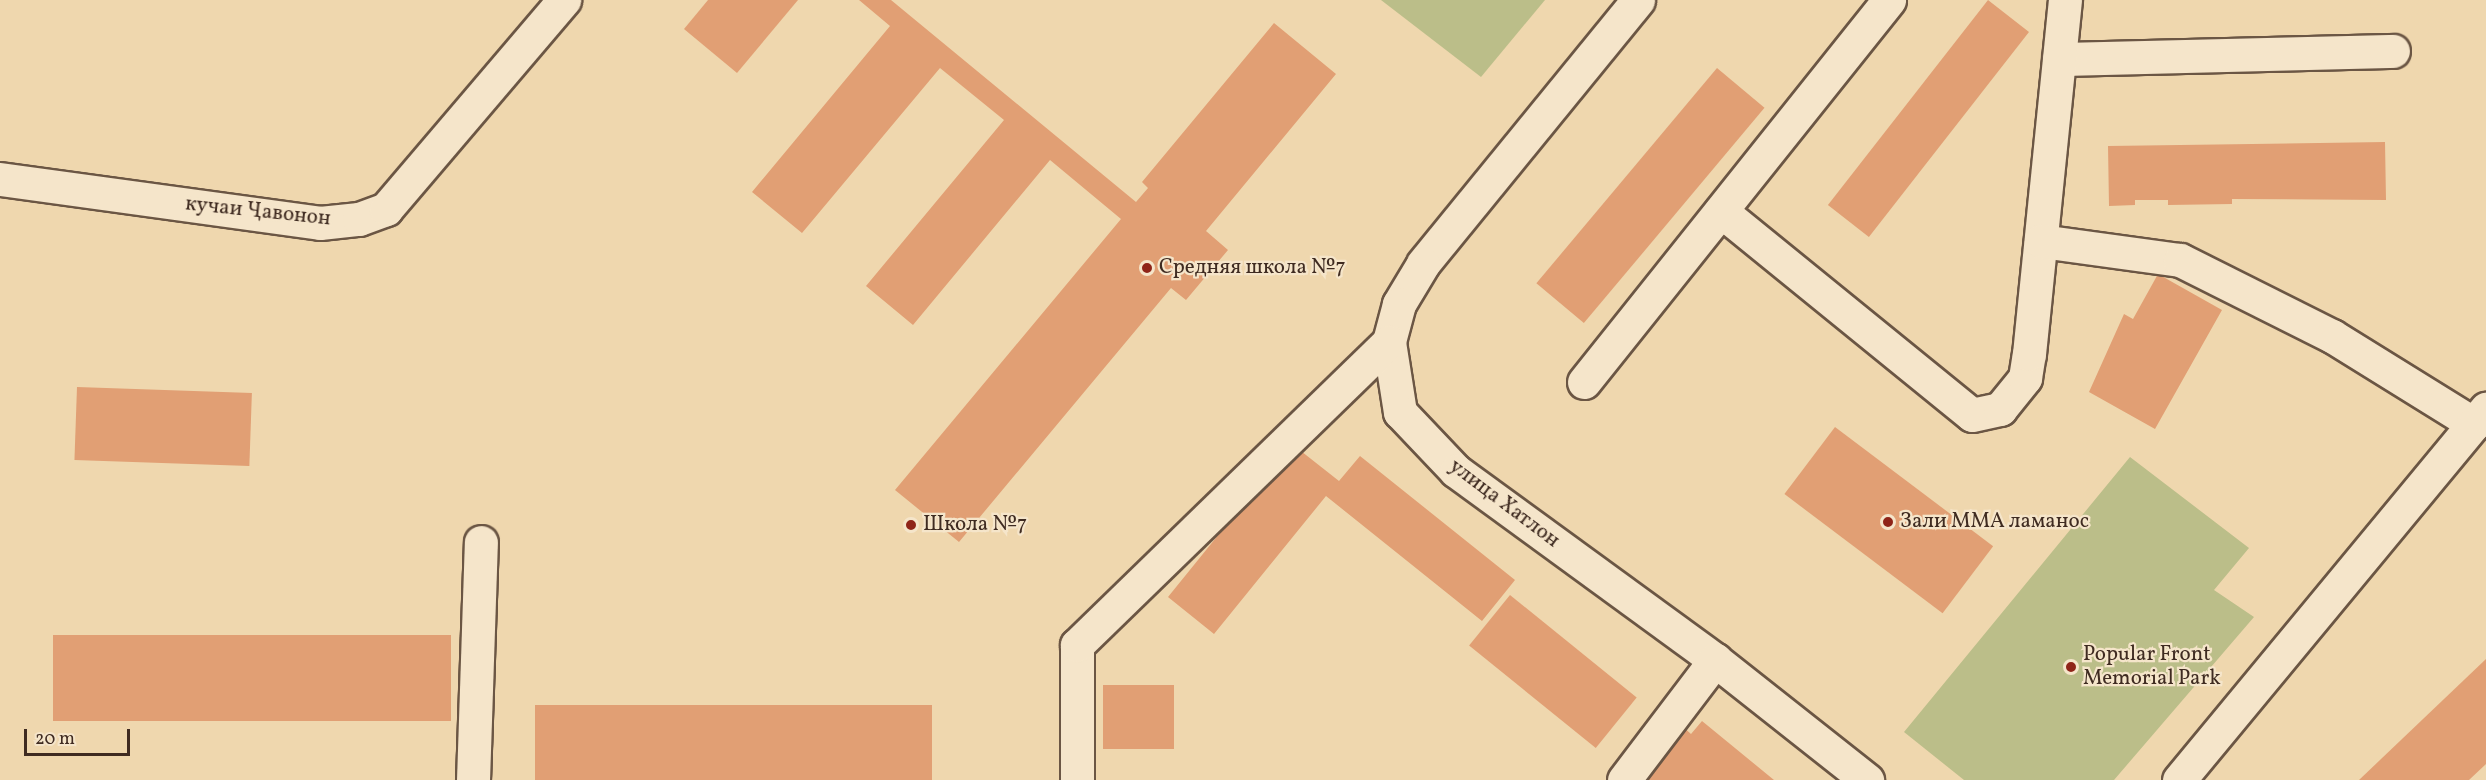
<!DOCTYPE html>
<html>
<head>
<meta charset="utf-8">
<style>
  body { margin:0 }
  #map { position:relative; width:2486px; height:780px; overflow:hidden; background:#efd7ae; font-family:Vollkorn,serif }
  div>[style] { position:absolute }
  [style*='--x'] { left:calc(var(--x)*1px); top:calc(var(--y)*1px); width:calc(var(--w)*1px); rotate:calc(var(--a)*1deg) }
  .green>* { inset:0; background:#bbbe89 }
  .building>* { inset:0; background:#e19f74; transform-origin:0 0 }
  .roads { filter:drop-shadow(2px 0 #6b5644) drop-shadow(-2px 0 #6b5644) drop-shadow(0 2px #6b5644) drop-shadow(0 -2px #6b5644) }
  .minor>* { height:33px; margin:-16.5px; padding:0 16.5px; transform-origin:16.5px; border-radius:16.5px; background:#f5e5ca }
  .dots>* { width:16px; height:16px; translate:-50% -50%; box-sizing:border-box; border:3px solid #f5e5ca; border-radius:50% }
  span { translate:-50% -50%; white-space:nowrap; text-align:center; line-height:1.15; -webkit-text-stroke:4.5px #f5e5ca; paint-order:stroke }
  .street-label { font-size:21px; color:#3f2b21 }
  .poi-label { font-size:21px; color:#3f2b21 }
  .left { translate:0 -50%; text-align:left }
  .scale { position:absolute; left:24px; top:729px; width:106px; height:27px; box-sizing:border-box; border:3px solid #3f2b21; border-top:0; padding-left:8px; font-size:18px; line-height:21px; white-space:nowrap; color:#3f2b21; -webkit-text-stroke:4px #f5e5ca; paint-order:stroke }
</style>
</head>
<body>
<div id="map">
  <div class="green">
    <i style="clip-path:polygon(1381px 0,1545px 0,1481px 77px)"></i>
    <i style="clip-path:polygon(2130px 457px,2249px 548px,2214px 590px,2254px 617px,2114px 780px,1964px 780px,1904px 732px)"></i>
  </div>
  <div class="building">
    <i style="clip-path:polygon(708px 0,798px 0,737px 73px,684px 29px)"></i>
    <i style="clip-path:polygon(859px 0,891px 0,1136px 202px,1148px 188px,1142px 182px,1274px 23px,1336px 74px,1206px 231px,1228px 250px,1186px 300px,1171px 288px,959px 542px,895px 490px,1121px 219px,1050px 160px,913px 325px,866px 286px,1004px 120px,940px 68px,802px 233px,752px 192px,890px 26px)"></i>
    <i style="left:1988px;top:0;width:52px;height:260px;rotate:38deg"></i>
    <i style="left:1717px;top:68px;width:62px;height:281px;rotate:40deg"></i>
    <i style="clip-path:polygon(2385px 142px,2386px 200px,2232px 199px,2232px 204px,2168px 205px,2168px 200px,2135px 200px,2135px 205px,2109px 206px,2108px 146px)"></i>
    <i style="clip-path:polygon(2158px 274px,2222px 310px,2155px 429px,2089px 392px,2124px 314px,2133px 319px)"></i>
    <i style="left:77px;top:387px;width:175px;height:73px;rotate:2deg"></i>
    <i style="left:1835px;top:427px;width:198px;height:84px;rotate:37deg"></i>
    <i style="clip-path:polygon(1292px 444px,1339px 481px,1360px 456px,1515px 580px,1482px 621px,1326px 496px,1214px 634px,1168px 597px)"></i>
    <i style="left:1510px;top:595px;width:163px;height:65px;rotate:39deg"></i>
    <i style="left:53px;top:635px;width:398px;height:86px"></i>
    <i style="clip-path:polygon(2486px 659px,2486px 764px,2469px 780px,2359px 780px)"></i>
    <i style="left:1174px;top:685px;width:64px;height:71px;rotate:90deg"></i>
    <i style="left:535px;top:705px;width:397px;height:75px"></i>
    <i style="clip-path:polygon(1702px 721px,1774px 780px,1644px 780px,1681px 725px,1691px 734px)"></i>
  </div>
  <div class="roads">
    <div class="minor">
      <i style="--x:1638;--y:0;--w:340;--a:129.2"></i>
      <i style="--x:1423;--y:264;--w:47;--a:121"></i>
      <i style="--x:1399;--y:304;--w:39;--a:105"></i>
      <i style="--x:1389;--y:342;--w:71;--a:81.1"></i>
      <i style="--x:1400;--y:412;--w:81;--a:46.5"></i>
      <i style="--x:1456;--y:471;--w:321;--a:36.1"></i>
      <i style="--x:1715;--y:660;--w:194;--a:38.3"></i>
      <i style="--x:2059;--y:59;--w:334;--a:-1.4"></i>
      <i style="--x:0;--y:179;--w:323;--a:7.8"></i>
      <i style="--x:320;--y:223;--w:39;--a:-6"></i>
      <i style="--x:359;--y:219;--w:29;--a:-20"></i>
      <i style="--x:386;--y:209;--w:275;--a:-49.6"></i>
      <i style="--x:1721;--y:211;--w:323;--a:39.1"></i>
      <i style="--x:1972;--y:415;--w:29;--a:-12"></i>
      <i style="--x:2000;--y:409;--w:40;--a:-51"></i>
      <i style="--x:2025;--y:378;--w:24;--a:-81"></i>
      <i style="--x:2029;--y:354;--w:356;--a:-84.2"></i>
      <i style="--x:2041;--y:241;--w:140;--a:7.8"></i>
      <i style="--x:2180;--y:260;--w:170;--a:26.6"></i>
      <i style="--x:2332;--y:336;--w:167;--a:31.8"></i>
      <i style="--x:1584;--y:382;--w:489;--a:-51.4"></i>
      <i style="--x:473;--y:780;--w:238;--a:-88.1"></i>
      <i style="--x:1077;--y:780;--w:135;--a:-90"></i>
      <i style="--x:1077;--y:645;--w:435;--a:-44.2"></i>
      <i style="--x:1624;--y:780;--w:151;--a:-52.8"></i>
      <i style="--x:2179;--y:780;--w:482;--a:-50.4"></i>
    </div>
  </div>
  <div class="dots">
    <i style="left:1147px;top:268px;background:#8f2418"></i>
    <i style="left:1888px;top:522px;background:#8f2418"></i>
    <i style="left:911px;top:525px;background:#8f2418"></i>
    <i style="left:2071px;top:667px;background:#8f2418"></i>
  </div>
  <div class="street-label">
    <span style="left:258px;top:212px;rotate:6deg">кучаи Ҷавонон</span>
    <span style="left:1504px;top:504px;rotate:37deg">улица Хатлон</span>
  </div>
  <div class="poi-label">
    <span class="left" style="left:1159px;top:268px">Средняя школа №7</span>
    <span class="left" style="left:1900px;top:522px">Зали MMA ламанос</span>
    <span class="left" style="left:923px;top:525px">Школа №7</span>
    <span class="left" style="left:2083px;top:667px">Popular Front<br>Memorial Park</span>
  </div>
  <div class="scale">20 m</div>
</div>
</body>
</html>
